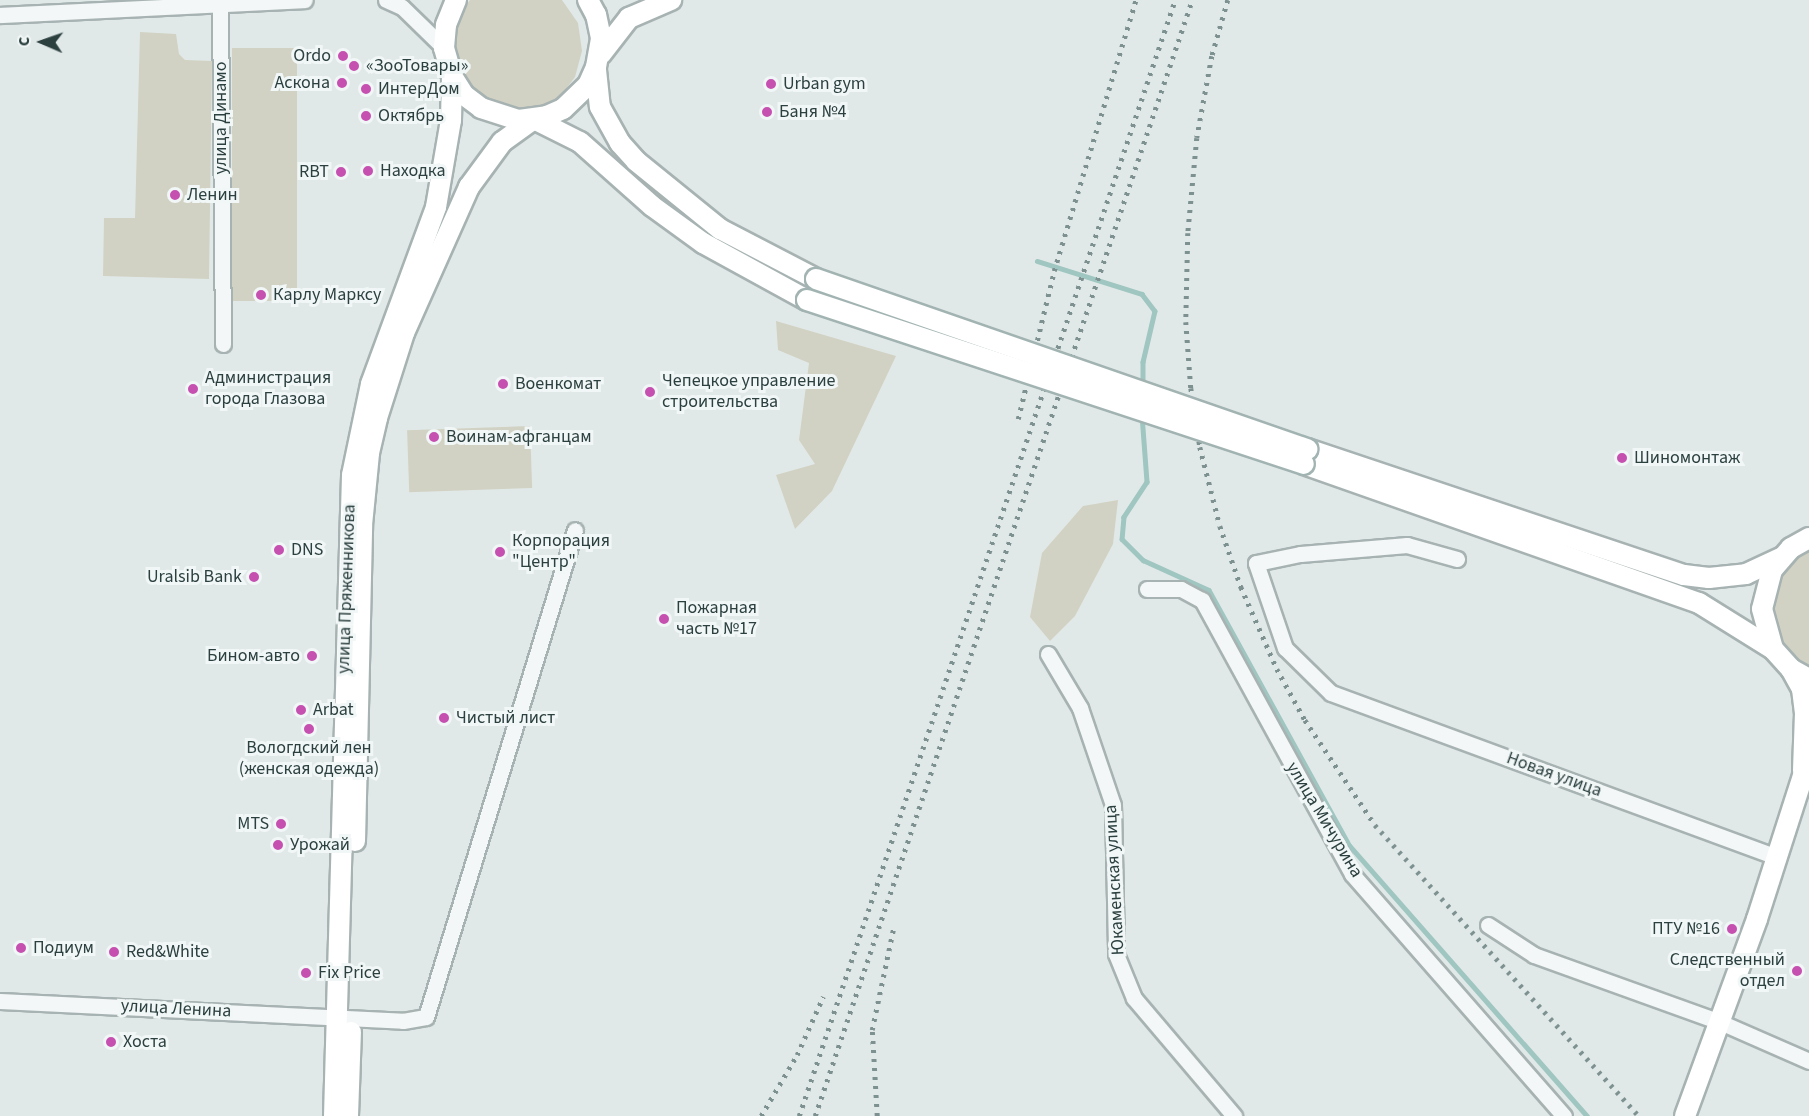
<!DOCTYPE html>
<html>
<head>
<meta charset="utf-8">
<style>
  body { margin:0 }
  #map { position:relative; width:1809px; height:1116px; overflow:hidden; background:#e1e9e8; font-family:"Source Sans 3",sans-serif }
  div>[style] { position:absolute }
  [style*='--x'] { left:calc(var(--x)*1px); top:calc(var(--y)*1px); width:calc(var(--w)*1px); rotate:calc(var(--a)*1deg) }
  .green>* { inset:0; background:#d1d2c3; transform-origin:0 0 }
  .stream>* { height:4.5px; margin:-2.25px; padding:0 2.25px; transform-origin:2.25px; border-radius:2.25px; background:#9fc6c0 }
  .roads { filter:drop-shadow(2px 0 #a7b3b2) drop-shadow(-2px 0 #a7b3b2) drop-shadow(0 2px #a7b3b2) drop-shadow(0 -2px #a7b3b2) }
  .minor>* { height:15px; margin:-7.5px; padding:0 7.5px; transform-origin:7.5px; border-radius:7.5px; background:#f4f7f7 }
  .major>* { height:20px; margin:-10px; padding:0 10px; transform-origin:10px; border-radius:10px; background:#fff }
  .rail>* { height:4.5px; margin-top:-2.25px; transform-origin:0; background:repeating-linear-gradient(90deg,#7c9190 0 3px,transparent 0 9px) }
  .bridges { filter:drop-shadow(2px 0 #a2b4b2) drop-shadow(-2px 0 #a2b4b2) drop-shadow(0 2px #a2b4b2) drop-shadow(0 -2px #a2b4b2) }
  .major-bridge>* { height:20px; margin:-10px; padding:0 10px; transform-origin:10px; border-radius:10px; background:#fff }
  .dots>* { width:16px; height:16px; translate:-50% -50%; box-sizing:border-box; border:3px solid #f1f6f6; border-radius:50% }
  span { translate:-50% -50%; white-space:nowrap; text-align:center; line-height:1.15; -webkit-text-stroke:6px #f1f6f6; paint-order:stroke }
  .poi-label { font-size:18px; color:#2b403f }
  .right { translate:-100% -50%; text-align:right }
  .left { translate:0 -50%; text-align:left }
  .street-label { font-size:18px; color:#2b403f }
  .north { position:absolute; left:12px; top:12px; width:60px; height:60px; -webkit-text-stroke:4px #f1f6f6; paint-order:stroke; rotate:272deg; font-size:16px; font-weight:700; line-height:24px; text-align:center; color:#2b403f }
  .north::after { content:''; display:block; margin:auto; width:21px; height:27px; background:#2b403f; clip-path:polygon(50% 0,100% 100%,50% 72%,0 100%) }
</style>
</head>
<body>
<div id="map">
  <div class="green">
    <i style="clip-path:polygon(470px 0,562px 0,578px 23px,582px 51px,575px 77px,559px 98px,522px 113px,472px 96px,450px 47px,457px 17px)"></i>
    <i style="clip-path:polygon(140px 32px,176px 34px,179px 54px,185px 60px,212px 61px,209px 279px,103px 276px,104px 218px,135px 218px)"></i>
    <i style="left:232px;top:48px;width:65px;height:253px"></i>
    <i style="clip-path:polygon(776px 321px,896px 356px,832px 491px,795px 529px,776px 475px,815px 464px,799px 440px,809px 363px,778px 350px)"></i>
    <i style="left:530px;top:426px;width:62px;height:123px;rotate:88deg"></i>
    <i style="clip-path:polygon(1118px 500px,1113px 544px,1075px 616px,1050px 641px,1030px 617px,1042px 553px,1083px 506px)"></i>
    <i style="clip-path:polygon(1809px 548px,1809px 668px,1781px 643px,1770px 606px,1776px 581px,1791px 560px)"></i>
  </div>
  <div class="stream">
    <i style="--x:1037;--y:261;--w:110;--a:17.4"></i>
    <i style="--x:1142;--y:294;--w:21;--a:53"></i>
    <i style="--x:1155;--y:311;--w:52;--a:103.2"></i>
    <i style="--x:1143;--y:362;--w:23;--a:90"></i>
    <i style="--x:1142;--y:415;--w:67;--a:85.7"></i>
    <i style="--x:1147;--y:482;--w:42;--a:123.3"></i>
    <i style="--x:1124;--y:517;--w:22;--a:95"></i>
    <i style="--x:1122;--y:539;--w:30;--a:45"></i>
    <i style="--x:1143;--y:560;--w:72;--a:24.4"></i>
    <i style="--x:1209;--y:590;--w:292;--a:61.2"></i>
    <i style="--x:1350;--y:846;--w:359;--a:48.7"></i>
  </div>
  <div class="roads">
    <div class="minor">
      <i style="--x:220;--y:0;--w:344;--a:89.5"></i>
      <i style="--x:386;--y:0;--w:17;--a:24"></i>
      <i style="--x:402;--y:7;--w:59;--a:44.3"></i>
      <i style="--x:0;--y:15;--w:305;--a:-2.8"></i>
      <i style="--x:1457;--y:559;--w:52;--a:-164.4"></i>
      <i style="--x:1407;--y:545;--w:107;--a:175.2"></i>
      <i style="--x:1300;--y:554;--w:45;--a:168.4"></i>
      <i style="--x:1256;--y:563;--w:90;--a:71.2"></i>
      <i style="--x:1285;--y:648;--w:64;--a:44.4"></i>
      <i style="--x:1331;--y:693;--w:475;--a:20.2"></i>
      <i style="--x:1147;--y:589;--w:34;--a:0"></i>
      <i style="--x:1181;--y:589;--w:24;--a:28"></i>
      <i style="--x:1202;--y:600;--w:312;--a:61.3"></i>
      <i style="--x:1352;--y:874;--w:322;--a:48.8"></i>
      <i style="--x:1048;--y:654;--w:63;--a:59.3"></i>
      <i style="--x:1080;--y:708;--w:102;--a:71.2"></i>
      <i style="--x:1113;--y:805;--w:149;--a:88.8"></i>
      <i style="--x:1116;--y:954;--w:48;--a:67.8"></i>
      <i style="--x:1134;--y:998;--w:155;--a:49.7"></i>
      <i style="--x:1488;--y:925;--w:55;--a:33.1"></i>
      <i style="--x:1534;--y:955;--w:198;--a:19.8"></i>
      <i style="--x:1720;--y:1022;--w:97;--a:23.7"></i>
      <i style="--x:0;--y:1001;--w:403;--a:2.8"></i>
      <i style="--x:403;--y:1021;--w:23;--a:-10"></i>
      <i style="--x:426;--y:1017;--w:509;--a:-72.99"></i>
    </div>
    <div class="major">
      <i style="--x:456;--y:0;--w:27;--a:112"></i>
      <i style="--x:446;--y:25;--w:23;--a:95"></i>
      <i style="--x:444;--y:48;--w:29;--a:74"></i>
      <i style="--x:452;--y:76;--w:22;--a:58"></i>
      <i style="--x:464;--y:95;--w:21;--a:37"></i>
      <i style="--x:481;--y:108;--w:40;--a:18"></i>
      <i style="--x:519;--y:120;--w:28;--a:-8"></i>
      <i style="--x:547;--y:116;--w:17;--a:-24"></i>
      <i style="--x:563;--y:109;--w:35;--a:-44"></i>
      <i style="--x:588;--y:85;--w:20;--a:-66"></i>
      <i style="--x:596;--y:67;--w:29;--a:-80"></i>
      <i style="--x:601;--y:38;--w:24;--a:-102"></i>
      <i style="--x:596;--y:15;--w:17;--a:-118"></i>
      <i style="--x:601;--y:54;--w:46;--a:-52.1"></i>
      <i style="--x:629;--y:18;--w:46;--a:-23.2"></i>
      <i style="--x:596;--y:70;--w:37;--a:84"></i>
      <i style="--x:600;--y:107;--w:41;--a:60.9"></i>
      <i style="--x:620;--y:143;--w:24;--a:48"></i>
      <i style="--x:636;--y:161;--w:108;--a:39"></i>
      <i style="--x:720;--y:229;--w:108;--a:27.5"></i>
      <i style="--x:534;--y:119;--w:51;--a:26.6"></i>
      <i style="--x:580;--y:142;--w:96;--a:41.6"></i>
      <i style="--x:652;--y:206;--w:63;--a:36"></i>
      <i style="--x:703;--y:243;--w:119;--a:28.7"></i>
      <i style="--x:1307;--y:449;--w:397;--a:18.5"></i>
      <i style="--x:1684;--y:575;--w:25;--a:7"></i>
      <i style="--x:1709;--y:578;--w:37;--a:-6"></i>
      <i style="--x:1746;--y:574;--w:38;--a:-25"></i>
      <i style="--x:1304;--y:464;--w:419;--a:19.4"></i>
      <i style="--x:1699;--y:603;--w:87;--a:31.9"></i>
      <i style="--x:1809;--y:538;--w:21;--a:151"></i>
      <i style="--x:1791;--y:548;--w:29;--a:131"></i>
      <i style="--x:1772;--y:570;--w:40;--a:104.4"></i>
      <i style="--x:1762;--y:609;--w:41;--a:74.6"></i>
      <i style="--x:1773;--y:649;--w:27;--a:48"></i>
      <i style="--x:1791;--y:669;--w:21;--a:29"></i>
      <i style="--x:1791;--y:669;--w:23;--a:61"></i>
      <i style="--x:1802;--y:689;--w:24;--a:83"></i>
      <i style="--x:1805;--y:713;--w:58;--a:92"></i>
      <i style="--x:355;--y:841;--w:316;--a:-88.7"></i>
      <i style="--x:362;--y:525;--w:72;--a:-84.4"></i>
      <i style="--x:369;--y:453;--w:36;--a:-77"></i>
      <i style="--x:377;--y:418;--w:89;--a:-72.4"></i>
      <i style="--x:404;--y:333;--w:160;--a:-66"></i>
      <i style="--x:469;--y:187;--w:56;--a:-53.7"></i>
      <i style="--x:502;--y:142;--w:39;--a:-36"></i>
      <i style="--x:334;--y:1116;--w:641;--a:-88.39"></i>
      <i style="--x:352;--y:475;--w:93;--a:-78.2"></i>
      <i style="--x:371;--y:384;--w:189;--a:-69.8"></i>
      <i style="--x:436;--y:207;--w:88;--a:-80.2"></i>
      <i style="--x:451;--y:120;--w:44;--a:-88.7"></i>
      <i style="--x:348;--y:1116;--w:84;--a:-88"></i>
      <i style="--x:1685;--y:1116;--w:210;--a:-69.9"></i>
      <i style="--x:1757;--y:919;--w:170;--a:-72.2"></i>
    </div>
  </div>
  <div class="rail">
    <i style="--x:1228;--y:0;--w:58;--a:105.9"></i>
    <i style="--x:1212;--y:56;--w:83;--a:100.4"></i>
    <i style="--x:1197;--y:138;--w:95;--a:95.4"></i>
    <i style="--x:1188;--y:233;--w:89;--a:91.3"></i>
    <i style="--x:1186;--y:322;--w:66;--a:85.7"></i>
    <i style="--x:1191;--y:388;--w:60;--a:81.3"></i>
    <i style="--x:1200;--y:447;--w:81;--a:75.8"></i>
    <i style="--x:1220;--y:526;--w:65;--a:71"></i>
    <i style="--x:1241;--y:587;--w:90;--a:66.3"></i>
    <i style="--x:1277;--y:669;--w:58;--a:61.2"></i>
    <i style="--x:1305;--y:720;--w:126;--a:56.3"></i>
    <i style="--x:1375;--y:825;--w:393;--a:47.8"></i>
    <i style="--x:1018;--y:419;--w:152;--a:-76.3"></i>
    <i style="--x:1054;--y:271;--w:283;--a:-73.2"></i>
    <i style="--x:761;--y:1116;--w:71;--a:-59.5"></i>
    <i style="--x:797;--y:1055;--w:64;--a:-65.9"></i>
    <i style="--x:799;--y:1116;--w:1178;--a:-71.38"></i>
    <i style="--x:815;--y:1116;--w:1178;--a:-71.33"></i>
    <i style="--x:877;--y:1116;--w:86;--a:-93.3"></i>
    <i style="--x:872;--y:1030;--w:106;--a:-78.1"></i>
  </div>
  <div class="bridges">
    <div class="major-bridge">
      <i style="--x:816;--y:279;--w:520;--a:19.1"></i>
      <i style="--x:807;--y:300;--w:523;--a:18.26"></i>
    </div>
  </div>
  <div class="dots">
    <i style="left:343px;top:56px;background:#c550b0"></i>
    <i style="left:354px;top:66px;background:#c550b0"></i>
    <i style="left:342px;top:83px;background:#c550b0"></i>
    <i style="left:771px;top:84px;background:#c550b0"></i>
    <i style="left:366px;top:89px;background:#c550b0"></i>
    <i style="left:767px;top:112px;background:#c550b0"></i>
    <i style="left:366px;top:116px;background:#c550b0"></i>
    <i style="left:368px;top:171px;background:#c550b0"></i>
    <i style="left:341px;top:172px;background:#c550b0"></i>
    <i style="left:175px;top:195px;background:#c550b0"></i>
    <i style="left:261px;top:295px;background:#c550b0"></i>
    <i style="left:503px;top:384px;background:#c550b0"></i>
    <i style="left:193px;top:389px;background:#c550b0"></i>
    <i style="left:650px;top:392px;background:#c550b0"></i>
    <i style="left:434px;top:437px;background:#c550b0"></i>
    <i style="left:1622px;top:458px;background:#c550b0"></i>
    <i style="left:279px;top:550px;background:#c550b0"></i>
    <i style="left:500px;top:552px;background:#c550b0"></i>
    <i style="left:254px;top:577px;background:#c550b0"></i>
    <i style="left:664px;top:619px;background:#c550b0"></i>
    <i style="left:312px;top:656px;background:#c550b0"></i>
    <i style="left:301px;top:710px;background:#c550b0"></i>
    <i style="left:444px;top:718px;background:#c550b0"></i>
    <i style="left:309px;top:729px;background:#c550b0"></i>
    <i style="left:281px;top:824px;background:#c550b0"></i>
    <i style="left:278px;top:845px;background:#c550b0"></i>
    <i style="left:1732px;top:929px;background:#c550b0"></i>
    <i style="left:21px;top:948px;background:#c550b0"></i>
    <i style="left:114px;top:952px;background:#c550b0"></i>
    <i style="left:1797px;top:971px;background:#c550b0"></i>
    <i style="left:306px;top:973px;background:#c550b0"></i>
    <i style="left:111px;top:1042px;background:#c550b0"></i>
  </div>
  <div class="poi-label">
    <span class="right" style="left:331px;top:56px">Ordo</span>
    <span class="left" style="left:366px;top:66px">«ЗооТовары»</span>
    <span class="right" style="left:330px;top:83px">Аскона</span>
    <span class="left" style="left:783px;top:84px">Urban gym</span>
    <span class="left" style="left:378px;top:89px">ИнтерДом</span>
    <span class="left" style="left:779px;top:112px">Баня №4</span>
    <span class="left" style="left:378px;top:116px">Октябрь</span>
    <span class="left" style="left:380px;top:171px">Находка</span>
    <span class="right" style="left:329px;top:172px">RBT</span>
    <span class="left" style="left:187px;top:195px">Ленин</span>
    <span class="left" style="left:273px;top:295px">Карлу Марксу</span>
    <span class="left" style="left:205px;top:389px">Администрация<br>города Глазова</span>
    <span class="left" style="left:662px;top:392px">Чепецкое управление<br>строительства</span>
    <span class="left" style="left:515px;top:384px">Военкомат</span>
    <span class="left" style="left:446px;top:437px">Воинам-афганцам</span>
    <span class="left" style="left:1634px;top:458px">Шиномонтаж</span>
    <span class="left" style="left:512px;top:552px">Корпорация<br>"Центр"</span>
    <span class="left" style="left:291px;top:550px">DNS</span>
    <span class="right" style="left:242px;top:577px">Uralsib Bank</span>
    <span class="left" style="left:676px;top:619px">Пожарная<br>часть №17</span>
    <span class="right" style="left:300px;top:656px">Бином-авто</span>
    <span class="left" style="left:313px;top:710px">Arbat</span>
    <span class="left" style="left:456px;top:718px">Чистый лист</span>
    <span style="left:309px;top:759px">Вологдский лен<br>(женская одежда)</span>
    <span class="right" style="left:269px;top:824px">MTS</span>
    <span class="left" style="left:290px;top:845px">Урожай</span>
    <span class="right" style="left:1720px;top:929px">ПТУ №16</span>
    <span class="left" style="left:33px;top:948px">Подиум</span>
    <span class="left" style="left:126px;top:952px">Red&amp;White</span>
    <span class="right" style="left:1785px;top:971px">Следственный<br>отдел</span>
    <span class="left" style="left:318px;top:973px">Fix Price</span>
    <span class="left" style="left:123px;top:1042px">Хоста</span>
  </div>
  <div class="street-label">
    <span style="left:221px;top:118px;rotate:-90deg">улица Динамо</span>
    <span style="left:347px;top:589px;rotate:-88deg">улица Пряженникова</span>
    <span style="left:1554px;top:775px;rotate:20deg">Новая улица</span>
    <span style="left:1324px;top:820px;rotate:59deg">улица Мичурина</span>
    <span style="left:1115px;top:880px;rotate:-93deg">Юкаменская улица</span>
    <span style="left:176px;top:1009px;rotate:3deg">улица Ленина</span>
  </div>
  <div class="north">С</div>
</div>
</body>
</html>
